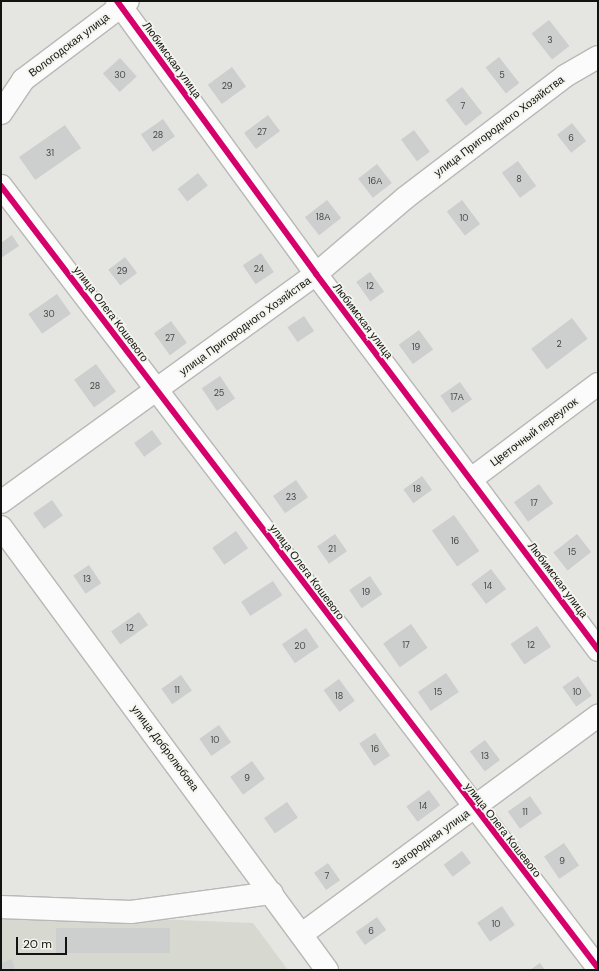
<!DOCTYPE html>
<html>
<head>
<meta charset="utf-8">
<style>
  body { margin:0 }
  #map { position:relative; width:599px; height:971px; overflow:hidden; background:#e5e6e2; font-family:"DM Sans",sans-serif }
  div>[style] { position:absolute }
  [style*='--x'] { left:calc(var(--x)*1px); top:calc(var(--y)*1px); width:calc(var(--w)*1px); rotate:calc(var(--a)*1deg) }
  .built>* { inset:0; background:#d7d8cf }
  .building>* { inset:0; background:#cdcece; transform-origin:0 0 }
  .roads { filter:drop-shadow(1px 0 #b8b8b6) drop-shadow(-1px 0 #b8b8b6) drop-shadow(0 1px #b8b8b6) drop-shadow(0 -1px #b8b8b6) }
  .minor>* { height:22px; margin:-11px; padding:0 11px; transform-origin:11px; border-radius:11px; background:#fbfbfb }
  .cycleway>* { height:6px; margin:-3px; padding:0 3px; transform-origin:3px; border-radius:3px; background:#d6006c }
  span { translate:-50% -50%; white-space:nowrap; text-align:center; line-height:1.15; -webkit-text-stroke:3.5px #f4f4ee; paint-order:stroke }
  .number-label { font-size:9px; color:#444543 }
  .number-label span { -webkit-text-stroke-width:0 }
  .street-label { font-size:11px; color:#131311 }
  .frame { position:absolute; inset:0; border:2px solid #131311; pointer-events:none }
  .scale { position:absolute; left:16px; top:937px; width:51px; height:18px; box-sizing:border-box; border:2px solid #131311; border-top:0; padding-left:5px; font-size:12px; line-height:14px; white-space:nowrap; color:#131311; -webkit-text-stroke:3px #f4f4ee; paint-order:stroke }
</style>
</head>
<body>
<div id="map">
  <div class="built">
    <div style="clip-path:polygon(1px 913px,253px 923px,288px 970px,1px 970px)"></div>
  </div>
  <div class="building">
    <div style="left:549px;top:20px;width:33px;height:22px;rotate:52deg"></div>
    <div style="left:499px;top:57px;width:33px;height:17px;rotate:52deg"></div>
    <div style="left:120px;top:58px;width:25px;height:23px;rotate:48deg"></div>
    <div style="left:232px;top:67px;width:24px;height:30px;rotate:54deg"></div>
    <div style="left:462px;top:87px;width:33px;height:21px;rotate:52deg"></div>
    <div style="left:268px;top:115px;width:20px;height:30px;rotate:53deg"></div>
    <div style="left:163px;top:119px;width:21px;height:27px;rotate:55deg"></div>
    <div style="left:572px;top:123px;width:23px;height:19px;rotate:52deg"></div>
    <div style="left:65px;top:125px;width:28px;height:56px;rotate:55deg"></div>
    <div style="left:414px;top:130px;width:27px;height:16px;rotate:54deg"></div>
    <div style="left:518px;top:161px;width:31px;height:20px;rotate:54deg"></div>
    <div style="left:377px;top:164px;width:24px;height:24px;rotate:52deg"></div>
    <div style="left:198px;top:173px;width:16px;height:26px;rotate:52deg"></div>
    <div style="left:327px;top:200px;width:23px;height:28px;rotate:52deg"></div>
    <div style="left:462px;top:200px;width:30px;height:19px;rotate:53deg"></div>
    <div style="clip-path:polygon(12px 235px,19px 246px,1px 258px,1px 243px)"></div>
    <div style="left:261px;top:253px;width:23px;height:22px;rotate:56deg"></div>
    <div style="left:125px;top:257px;width:20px;height:21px;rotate:53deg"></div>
    <div style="left:370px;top:272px;width:24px;height:17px;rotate:54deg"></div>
    <div style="left:57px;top:294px;width:24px;height:35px;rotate:55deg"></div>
    <div style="left:304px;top:316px;width:18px;height:20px;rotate:56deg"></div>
    <div style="left:572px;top:318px;width:26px;height:51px;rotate:53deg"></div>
    <div style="left:171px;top:321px;width:27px;height:21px;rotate:54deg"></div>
    <div style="left:419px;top:330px;width:24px;height:25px;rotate:54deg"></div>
    <div style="left:96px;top:364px;width:34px;height:27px;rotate:54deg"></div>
    <div style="left:220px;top:376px;width:27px;height:22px;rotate:56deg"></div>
    <div style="left:460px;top:382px;width:21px;height:24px;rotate:55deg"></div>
    <div style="left:152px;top:430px;width:17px;height:22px;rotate:54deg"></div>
    <div style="left:422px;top:476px;width:17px;height:23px;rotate:54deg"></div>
    <div style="left:296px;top:480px;width:21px;height:28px;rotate:55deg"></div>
    <div style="left:539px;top:484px;width:24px;height:31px;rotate:54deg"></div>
    <div style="left:52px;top:500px;width:19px;height:23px;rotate:55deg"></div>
    <div style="left:454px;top:515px;width:44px;height:27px;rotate:55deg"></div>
    <div style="left:236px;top:531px;width:21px;height:29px;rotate:55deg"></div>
    <div style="left:335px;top:534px;width:21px;height:22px;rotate:55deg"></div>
    <div style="left:577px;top:534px;width:23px;height:30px;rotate:52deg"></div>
    <div style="left:89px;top:565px;width:22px;height:19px;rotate:56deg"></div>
    <div style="left:491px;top:569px;width:25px;height:25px;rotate:53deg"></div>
    <div style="left:370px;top:576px;width:22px;height:25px;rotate:56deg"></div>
    <div style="left:273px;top:581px;width:17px;height:38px;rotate:57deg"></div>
    <div style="left:139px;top:612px;width:16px;height:34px;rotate:55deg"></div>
    <div style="left:411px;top:624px;width:29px;height:34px;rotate:55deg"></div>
    <div style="left:537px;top:626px;width:25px;height:32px;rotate:56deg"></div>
    <div style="left:306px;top:628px;width:23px;height:29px;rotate:56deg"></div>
    <div style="left:446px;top:673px;width:23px;height:34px;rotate:56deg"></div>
    <div style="left:181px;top:675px;width:19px;height:24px;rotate:55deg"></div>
    <div style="left:578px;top:676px;width:24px;height:19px;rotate:55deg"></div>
    <div style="left:339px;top:679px;width:27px;height:19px;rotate:54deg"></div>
    <div style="left:219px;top:725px;width:21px;height:24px;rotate:55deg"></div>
    <div style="left:375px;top:733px;width:27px;height:19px;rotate:56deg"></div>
    <div style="left:485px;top:740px;width:25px;height:19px;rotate:53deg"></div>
    <div style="left:252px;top:761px;width:22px;height:27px;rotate:54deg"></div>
    <div style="left:429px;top:790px;width:19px;height:28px;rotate:54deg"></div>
    <div style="left:530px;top:796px;width:21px;height:27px;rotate:55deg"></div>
    <div style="left:287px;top:802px;width:19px;height:28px;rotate:55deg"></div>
    <div style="left:564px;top:843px;width:27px;height:24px;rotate:56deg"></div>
    <div style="left:462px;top:851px;width:15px;height:23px;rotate:53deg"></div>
    <div style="left:328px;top:863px;width:21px;height:17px;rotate:55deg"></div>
    <div style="left:502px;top:906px;width:23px;height:30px;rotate:56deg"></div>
    <div style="left:377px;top:917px;width:16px;height:26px;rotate:55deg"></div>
    <div style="left:170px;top:928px;width:25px;height:114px;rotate:90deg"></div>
    <div style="clip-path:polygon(12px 959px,15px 970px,1px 970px,1px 963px)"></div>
    <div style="clip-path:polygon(540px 963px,545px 970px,530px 970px)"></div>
  </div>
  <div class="roads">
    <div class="minor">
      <div style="--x:117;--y:1;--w:338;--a:53.9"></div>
      <div style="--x:316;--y:274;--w:470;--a:53.1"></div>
      <div style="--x:1;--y:113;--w:40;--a:-56"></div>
      <div style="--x:23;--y:80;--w:131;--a:-37"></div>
      <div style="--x:1;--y:186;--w:984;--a:52.64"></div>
      <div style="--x:470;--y:480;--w:160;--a:-36.9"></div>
      <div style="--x:1;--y:502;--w:389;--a:-35.9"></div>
      <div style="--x:316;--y:274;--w:117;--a:-40.5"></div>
      <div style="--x:405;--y:198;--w:201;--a:-37.3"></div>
      <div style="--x:565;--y:76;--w:38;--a:-30"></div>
      <div style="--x:1;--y:527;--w:550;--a:53.65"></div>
      <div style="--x:1;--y:907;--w:130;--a:2.2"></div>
      <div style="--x:131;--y:912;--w:142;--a:-7.7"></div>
      <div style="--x:302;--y:934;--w:368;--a:-36.4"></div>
    </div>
  </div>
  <div class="cycleway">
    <div style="--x:117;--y:1;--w:338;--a:53.9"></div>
    <div style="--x:316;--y:274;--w:470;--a:53.1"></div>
    <div style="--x:1;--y:186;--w:984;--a:52.64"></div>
  </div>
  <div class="number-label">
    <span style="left:550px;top:40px">3</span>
    <span style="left:120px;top:75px">30</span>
    <span style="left:502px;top:75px">5</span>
    <span style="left:227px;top:86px">29</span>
    <span style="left:463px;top:106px">7</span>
    <span style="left:262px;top:132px">27</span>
    <span style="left:158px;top:135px">28</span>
    <span style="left:571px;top:138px">6</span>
    <span style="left:50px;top:153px">31</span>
    <span style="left:519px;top:179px">8</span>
    <span style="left:375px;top:181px">16А</span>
    <span style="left:323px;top:217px">18А</span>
    <span style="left:464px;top:218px">10</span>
    <span style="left:259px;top:269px">24</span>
    <span style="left:122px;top:271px">29</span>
    <span style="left:370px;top:286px">12</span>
    <span style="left:49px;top:314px">30</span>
    <span style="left:170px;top:338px">27</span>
    <span style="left:559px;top:344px">2</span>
    <span style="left:416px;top:347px">19</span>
    <span style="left:95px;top:386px">28</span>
    <span style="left:219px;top:393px">25</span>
    <span style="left:457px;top:397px">17А</span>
    <span style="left:417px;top:489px">18</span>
    <span style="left:291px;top:497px">23</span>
    <span style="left:534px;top:503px">17</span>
    <span style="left:455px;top:541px">16</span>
    <span style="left:332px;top:549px">21</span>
    <span style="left:572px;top:552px">15</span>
    <span style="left:87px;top:579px">13</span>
    <span style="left:488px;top:586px">14</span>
    <span style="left:366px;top:592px">19</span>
    <span style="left:130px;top:628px">12</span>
    <span style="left:406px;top:645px">17</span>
    <span style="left:531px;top:645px">12</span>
    <span style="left:300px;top:646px">20</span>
    <span style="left:177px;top:690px">11</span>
    <span style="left:438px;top:692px">15</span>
    <span style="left:577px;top:692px">10</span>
    <span style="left:339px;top:696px">18</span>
    <span style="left:215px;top:740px">10</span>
    <span style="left:375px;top:749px">16</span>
    <span style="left:485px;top:756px">13</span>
    <span style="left:247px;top:778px">9</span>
    <span style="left:423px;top:806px">14</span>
    <span style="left:525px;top:812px">11</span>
    <span style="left:562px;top:861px">9</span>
    <span style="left:327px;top:876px">7</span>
    <span style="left:496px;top:924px">10</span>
    <span style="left:371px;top:931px">6</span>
  </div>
  <div class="street-label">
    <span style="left:69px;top:45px;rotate:-37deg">Вологодская улица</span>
    <span style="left:172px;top:60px;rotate:54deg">Любимская улица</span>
    <span style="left:499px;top:126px;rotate:-37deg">улица Пригородного Хозяйства</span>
    <span style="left:111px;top:314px;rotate:53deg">улица Олега Кошевого</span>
    <span style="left:363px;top:321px;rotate:53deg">Любимская улица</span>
    <span style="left:245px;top:326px;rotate:-36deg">улица Пригородного Хозяйства</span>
    <span style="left:534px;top:432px;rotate:-37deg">Цветочный переулок</span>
    <span style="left:307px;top:572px;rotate:53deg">улица Олега Кошевого</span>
    <span style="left:558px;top:580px;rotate:53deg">Любимская улица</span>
    <span style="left:165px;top:748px;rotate:53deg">улица Добролюбова</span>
    <span style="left:503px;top:830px;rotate:52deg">улица Олега Кошевого</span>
    <span style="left:431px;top:839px;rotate:-36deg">Загородная улица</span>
  </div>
  <div class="frame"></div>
  <div class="scale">20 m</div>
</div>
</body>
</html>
